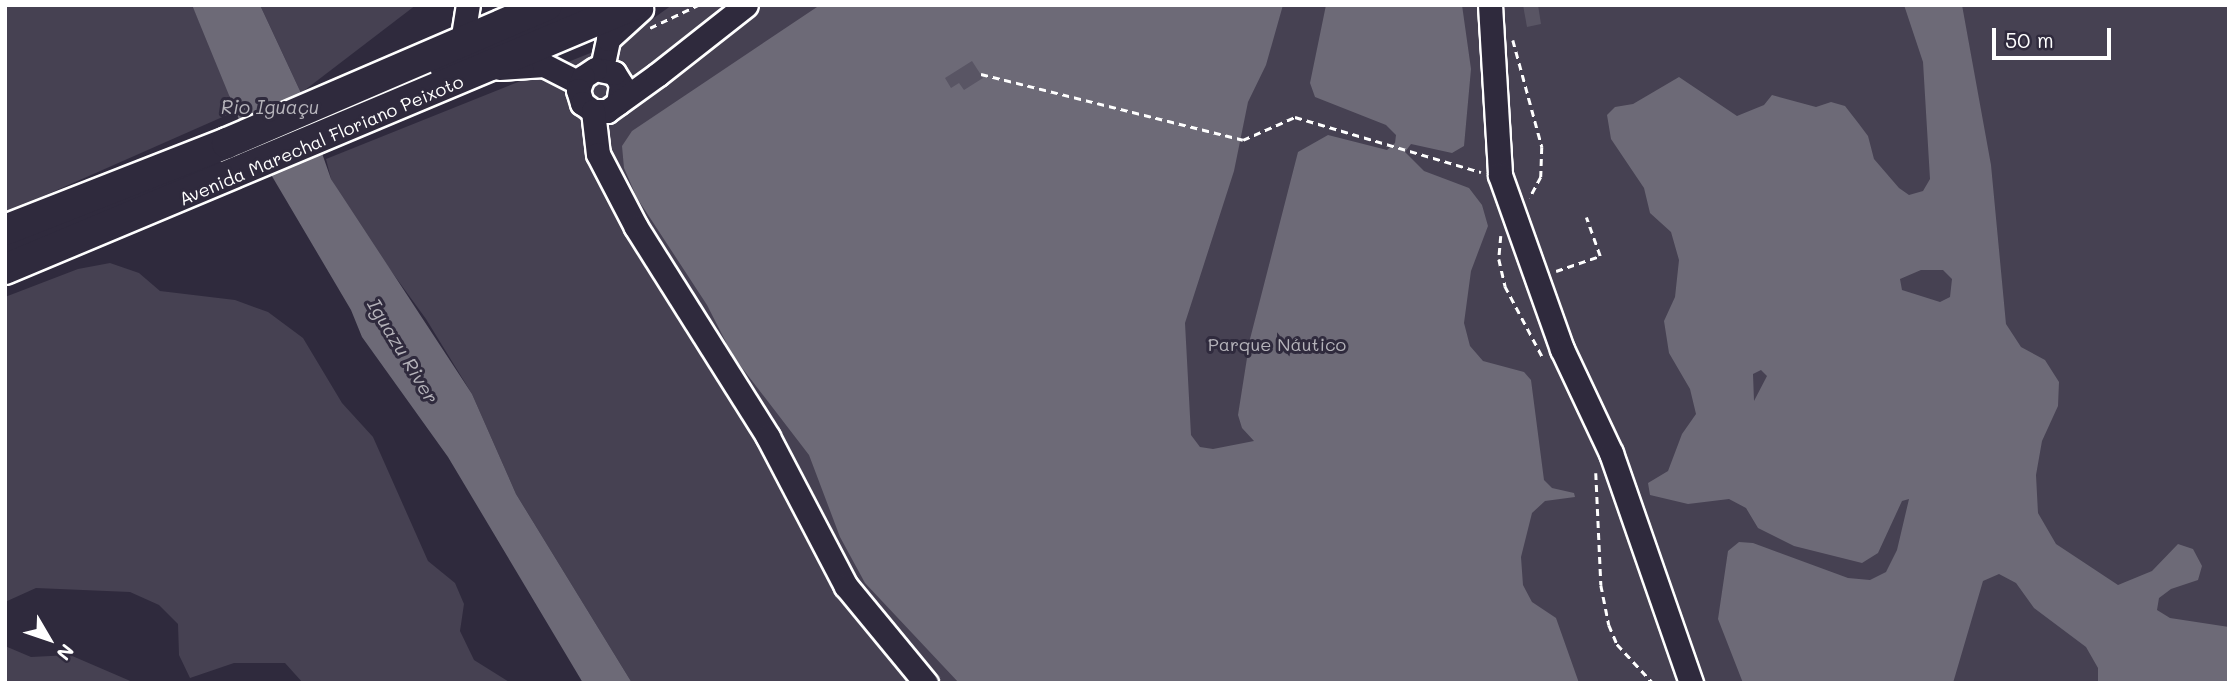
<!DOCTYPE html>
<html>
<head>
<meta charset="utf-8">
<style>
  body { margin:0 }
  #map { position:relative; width:2234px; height:688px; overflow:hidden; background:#2f2a3d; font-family:Mali,sans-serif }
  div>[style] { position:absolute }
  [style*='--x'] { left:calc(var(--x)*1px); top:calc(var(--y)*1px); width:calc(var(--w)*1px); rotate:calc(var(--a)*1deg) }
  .green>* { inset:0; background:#464152 }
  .water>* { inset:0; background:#6d6a77 }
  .building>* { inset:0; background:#595564 }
  .path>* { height:2.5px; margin-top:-1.25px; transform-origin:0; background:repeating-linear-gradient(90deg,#fff 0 7px,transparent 0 12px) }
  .roads { filter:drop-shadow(2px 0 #fff) drop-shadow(-2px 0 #fff) drop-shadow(0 2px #fff) drop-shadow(0 -2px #fff) }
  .minor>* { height:23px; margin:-11.5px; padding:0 11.5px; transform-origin:11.5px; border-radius:11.5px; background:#2f2a3d }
  .major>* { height:30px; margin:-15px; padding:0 15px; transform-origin:15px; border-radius:15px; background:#2f2a3d }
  span { translate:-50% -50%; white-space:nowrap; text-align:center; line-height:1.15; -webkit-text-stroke:6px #2f2a3d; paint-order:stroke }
  .street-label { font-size:18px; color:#fff }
  .park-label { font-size:18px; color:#b5b3ba }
  .water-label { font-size:19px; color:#b6b4bb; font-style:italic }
  .frame { position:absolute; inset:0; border:7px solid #fff; pointer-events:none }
  .north { position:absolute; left:14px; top:604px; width:70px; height:70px; -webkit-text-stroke:5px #2f2a3d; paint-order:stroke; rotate:129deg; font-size:19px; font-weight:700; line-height:28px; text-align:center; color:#fff }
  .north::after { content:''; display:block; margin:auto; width:24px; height:32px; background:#fff; clip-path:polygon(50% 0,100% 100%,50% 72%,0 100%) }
  .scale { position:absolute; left:1992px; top:28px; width:119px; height:32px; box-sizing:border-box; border:4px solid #fff; border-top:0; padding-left:9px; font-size:21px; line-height:24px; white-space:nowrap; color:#fff; -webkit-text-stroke:5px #2f2a3d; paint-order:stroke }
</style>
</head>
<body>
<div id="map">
  <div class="green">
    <div style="clip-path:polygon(5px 5px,192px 5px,230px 90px,227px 115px,5px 213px)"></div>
    <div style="clip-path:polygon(260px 5px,416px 5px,301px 93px)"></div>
    <div style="clip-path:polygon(672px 5px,2229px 5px,2229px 683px,632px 683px,516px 494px,472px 394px,426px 319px,362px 231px,331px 179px,326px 159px,623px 40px)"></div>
    <div style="clip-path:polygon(110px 263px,139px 273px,160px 291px,235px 300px,268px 312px,303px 338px,342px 403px,373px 437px,428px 561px,455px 583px,464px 604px,460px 631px,474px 660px,511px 683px,303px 683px,285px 663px,234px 663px,190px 678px,179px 655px,178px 624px,159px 605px,130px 592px,36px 588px,5px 602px,5px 297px,78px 269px)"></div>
    <div style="clip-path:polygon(5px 646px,31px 657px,70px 655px,135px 683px,5px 683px)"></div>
  </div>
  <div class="water">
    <div style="clip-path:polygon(192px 5px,260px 5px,301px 93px,331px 179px,472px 394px,516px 494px,632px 683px,583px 683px,448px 457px,362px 337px,351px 310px,240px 122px)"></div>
    <div style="clip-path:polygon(820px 5px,1283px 5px,1266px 65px,1248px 102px,1234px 171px,1185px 323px,1191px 435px,1200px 447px,1213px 449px,1254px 441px,1242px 428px,1238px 415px,1250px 339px,1298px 152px,1328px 135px,1387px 150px,1395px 143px,1396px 135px,1386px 125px,1315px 97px,1310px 83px,1326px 5px,1462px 5px,1471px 69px,1464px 146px,1452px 153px,1411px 144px,1405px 152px,1424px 171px,1469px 188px,1482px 205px,1488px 226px,1471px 271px,1464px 323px,1470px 346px,1483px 361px,1524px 372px,1531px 380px,1544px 480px,1552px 488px,1574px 493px,1575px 497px,1545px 501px,1532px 513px,1521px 557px,1523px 585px,1532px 602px,1556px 618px,1579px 683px,959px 683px,865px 583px,840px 537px,809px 455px,733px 356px,707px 305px,637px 198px,624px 168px,622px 146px,632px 131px)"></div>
    <div style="clip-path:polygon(evenodd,1904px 5px,1962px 5px,1991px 165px,2006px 324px,2021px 347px,2045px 360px,2059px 382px,2058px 406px,2042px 441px,2036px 475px,2038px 513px,2056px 544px,2118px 585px,2152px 571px,2178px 544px,2193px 549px,2202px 566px,2198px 580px,2171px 589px,2159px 598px,2157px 610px,2170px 618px,2229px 627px,2229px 683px,2098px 683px,2098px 668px,2086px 647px,2034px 608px,2016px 583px,1999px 574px,1983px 581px,1953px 683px,1743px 683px,1718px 619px,1728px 551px,1739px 542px,1753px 543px,1848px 578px,1870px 580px,1886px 572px,1897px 550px,1909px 499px,1902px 501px,1878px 553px,1862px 563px,1794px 546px,1758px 528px,1746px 508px,1729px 499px,1688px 504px,1650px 495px,1648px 483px,1668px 471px,1682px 434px,1696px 414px,1690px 389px,1669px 353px,1664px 321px,1675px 297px,1679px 260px,1671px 232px,1650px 213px,1644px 188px,1611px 139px,1607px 115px,1615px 107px,1633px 104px,1679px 77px,1737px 116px,1764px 105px,1772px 95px,1816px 107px,1831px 102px,1845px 106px,1859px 124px,1868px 136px,1874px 159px,1899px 188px,1909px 195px,1923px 191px,1930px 179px,1923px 62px,1904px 5px,1921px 270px,1943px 270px,1952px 279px,1950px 297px,1940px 302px,1902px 290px,1900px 279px,1921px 270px,1904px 5px,1761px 370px,1767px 376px,1754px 401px,1753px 374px,1761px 370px)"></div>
  </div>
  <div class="building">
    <div style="clip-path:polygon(1523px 5px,1538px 5px,1541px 24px,1527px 27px)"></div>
    <div style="clip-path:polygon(972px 61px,983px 78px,964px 90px,959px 83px,951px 88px,945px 78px)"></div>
  </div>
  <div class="path">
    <div style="--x:650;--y:28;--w:53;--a:-25.6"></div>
    <div style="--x:1513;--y:40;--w:111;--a:74.8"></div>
    <div style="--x:1542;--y:147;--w:30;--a:92"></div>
    <div style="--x:1541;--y:177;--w:24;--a:118"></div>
    <div style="--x:981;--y:74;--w:270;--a:14.1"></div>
    <div style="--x:1243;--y:140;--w:57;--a:-23.9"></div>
    <div style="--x:1295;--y:117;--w:194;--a:16.5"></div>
    <div style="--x:1501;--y:236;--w:23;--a:95"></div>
    <div style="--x:1499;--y:259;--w:28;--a:77"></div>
    <div style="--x:1505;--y:286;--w:79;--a:62.1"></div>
    <div style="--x:1556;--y:271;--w:46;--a:-18.8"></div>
    <div style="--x:1600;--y:256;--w:41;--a:-109.7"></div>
    <div style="--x:1596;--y:473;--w:112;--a:87.4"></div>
    <div style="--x:1601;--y:585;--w:41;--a:78.7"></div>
    <div style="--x:1609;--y:625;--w:21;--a:67"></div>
    <div style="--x:1617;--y:644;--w:53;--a:47.3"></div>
  </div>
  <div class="roads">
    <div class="minor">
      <div style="--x:1490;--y:5;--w:170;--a:86.6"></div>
      <div style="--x:1500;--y:175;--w:185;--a:70.4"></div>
      <div style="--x:1562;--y:349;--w:115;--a:64.8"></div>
      <div style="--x:1611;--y:453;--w:244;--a:70.8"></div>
      <div style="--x:462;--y:42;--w:37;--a:-81"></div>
      <div style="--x:499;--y:68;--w:45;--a:-3.8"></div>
      <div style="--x:544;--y:65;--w:39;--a:27"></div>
      <div style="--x:602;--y:68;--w:30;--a:-78"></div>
      <div style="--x:608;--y:39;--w:45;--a:-42.3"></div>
      <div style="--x:442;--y:70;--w:162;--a:-23.7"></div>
      <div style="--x:618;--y:103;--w:19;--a:-81"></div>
      <div style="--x:621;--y:84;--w:13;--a:-122"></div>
      <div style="--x:614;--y:73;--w:19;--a:-168"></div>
      <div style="--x:595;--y:69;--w:14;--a:146"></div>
      <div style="--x:583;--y:77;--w:14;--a:111"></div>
      <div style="--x:578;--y:90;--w:14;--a:73"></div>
      <div style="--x:582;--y:103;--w:14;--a:36"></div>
      <div style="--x:593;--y:111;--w:14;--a:0"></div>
      <div style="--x:607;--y:111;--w:62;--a:-35.8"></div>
      <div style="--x:657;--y:75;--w:113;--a:-38.2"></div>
      <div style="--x:593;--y:111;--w:43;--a:83.4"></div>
      <div style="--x:598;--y:154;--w:82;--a:62.5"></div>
      <div style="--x:636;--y:227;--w:248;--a:57.8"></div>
      <div style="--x:768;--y:437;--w:168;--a:62.4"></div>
      <div style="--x:846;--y:586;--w:126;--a:50.5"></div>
      <div style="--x:5;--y:249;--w:221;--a:-21.8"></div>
    </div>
    <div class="major">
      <div style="--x:5;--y:230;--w:238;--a:-21.4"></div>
      <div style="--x:227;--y:143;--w:348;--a:-23.3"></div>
      <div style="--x:5;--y:269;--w:682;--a:-22.77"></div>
    </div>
  </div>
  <div class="street-label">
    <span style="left:321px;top:140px;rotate:-23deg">Avenida Marechal Floriano Peixoto</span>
  </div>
  <div class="park-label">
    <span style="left:1277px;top:344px">Parque Náutico</span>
  </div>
  <div class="water-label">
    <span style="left:270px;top:107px">Rio Iguaçu</span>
    <span style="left:403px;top:351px;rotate:59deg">Iguazu River</span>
  </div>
  <div class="frame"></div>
  <div class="north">N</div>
  <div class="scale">50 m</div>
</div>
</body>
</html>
